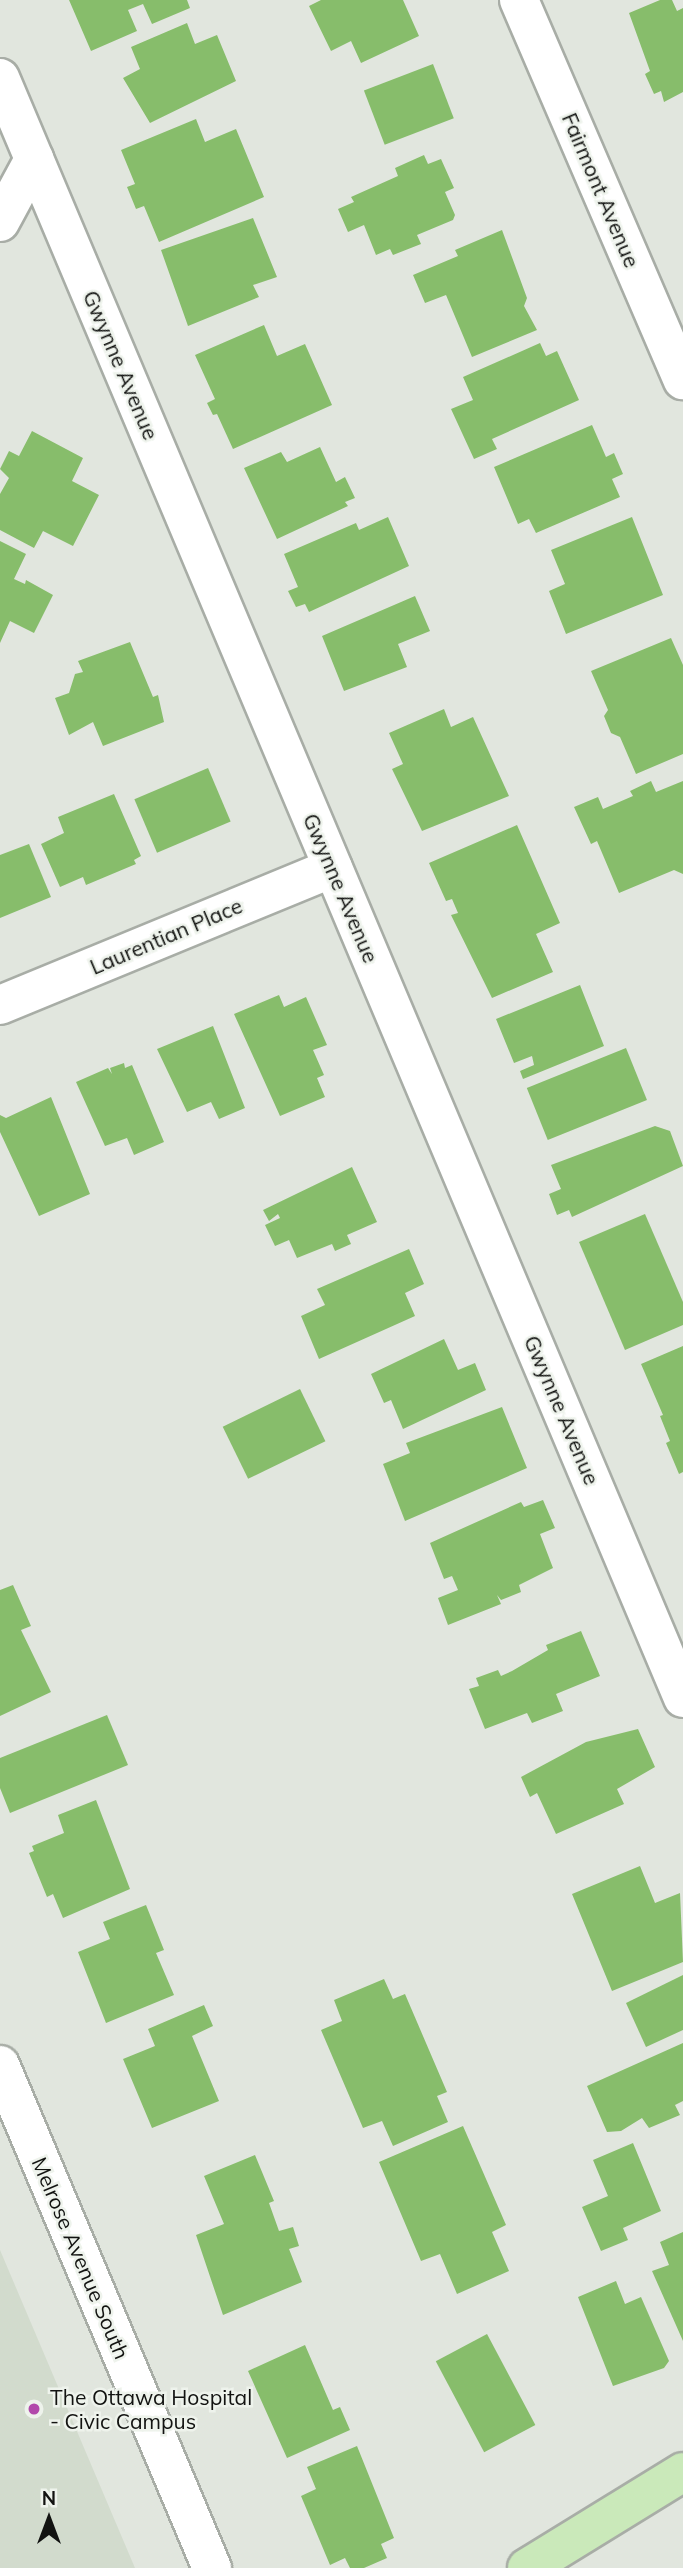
<!DOCTYPE html>
<html>
<head>
<meta charset="utf-8">
<style>
  body { margin:0 }
  #map { position:relative; width:683px; height:2568px; overflow:hidden; background:#e1e6de; font-family:Mulish,sans-serif }
  div>[style] { position:absolute }
  [style*='--x'] { left:calc(var(--x)*1px); top:calc(var(--y)*1px); width:calc(var(--w)*1px); rotate:calc(var(--a)*1deg) }
  .built>* { inset:0; background:#d2dbcd }
  .building>* { inset:0; background:#87bd6b; transform-origin:0 0 }
  .roads { filter:drop-shadow(2px 0 #a8ada6) drop-shadow(-2px 0 #a8ada6) drop-shadow(0 2px #a8ada6) drop-shadow(0 -2px #a8ada6) }
  .street>* { height:38px; margin:-19px; padding:0 19px; transform-origin:19px; border-radius:19px; background:#fff }
  .primary>* { height:38px; margin:-19px; padding:0 19px; transform-origin:19px; border-radius:19px; background:#cae9ba }
  .dots>* { width:19px; height:19px; translate:-50% -50%; box-sizing:border-box; border:4px solid #eef3ec; border-radius:50% }
  span { translate:-50% -50%; white-space:nowrap; text-align:center; line-height:1.15; -webkit-text-stroke:5px #eef3ec; paint-order:stroke }
  .street-label { font-size:21px; color:#121311 }
  .poi-label { font-size:21px; color:#121311 }
  .left { translate:0 -50%; text-align:left }
  .north { position:absolute; left:14px; top:2484px; width:70px; height:70px; -webkit-text-stroke:5px #eef3ec; paint-order:stroke; rotate:0deg; font-size:19px; font-weight:700; line-height:28px; text-align:center; color:#121311 }
  .north::after { content:''; display:block; margin:auto; width:24px; height:32px; background:#121311; clip-path:polygon(50% 0,100% 100%,50% 72%,0 100%) }
</style>
</head>
<body>
<div id="map">
  <div class="built">
    <div style="clip-path:polygon(0 2250px,135px 2568px,0 2568px)"></div>
  </div>
  <div class="building">
    <div style="clip-path:polygon(69px 0,187px 0,190px 8px,152px 24px,143px 4px,128px 10px,137px 31px,91px 51px)"></div>
    <div style="clip-path:polygon(321px 0,403px 0,419px 36px,361px 63px,351px 41px,331px 51px,309px 6px)"></div>
    <div style="clip-path:polygon(660px 0,672px 0,677px 11px,683px 8px,683px 92px,664px 102px,661px 91px,654px 94px,645px 74px,650px 71px,629px 13px)"></div>
    <div style="clip-path:polygon(187px 23px,195px 44px,217px 35px,236px 81px,150px 123px,123px 78px,140px 69px,131px 47px)"></div>
    <div style="left:433px;top:64px;width:58px;height:74px;rotate:69deg"></div>
    <div style="clip-path:polygon(196px 119px,205px 142px,236px 129px,264px 197px,159px 242px,144px 206px,136px 209px,127px 187px,135px 184px,121px 150px)"></div>
    <div style="clip-path:polygon(424px 155px,428px 164px,441px 159px,454px 188px,445px 192px,455px 215px,453px 220px,417px 235px,421px 244px,393px 255px,390px 249px,376px 255px,364px 225px,348px 232px,338px 209px,354px 202px,351px 197px,398px 176px,395px 168px)"></div>
    <div style="clip-path:polygon(253px 218px,277px 277px,253px 285px,259px 297px,188px 326px,161px 250px)"></div>
    <div style="clip-path:polygon(502px 230px,527px 298px,524px 306px,537px 330px,472px 357px,446px 295px,425px 303px,413px 275px,458px 256px,455px 250px)"></div>
    <div style="clip-path:polygon(264px 325px,277px 356px,305px 344px,332px 405px,233px 449px,217px 414px,213px 415px,207px 403px,215px 399px,195px 355px)"></div>
    <div style="clip-path:polygon(540px 343px,546px 356px,557px 351px,579px 400px,492px 439px,497px 449px,474px 459px,451px 409px,473px 400px,463px 377px)"></div>
    <div style="clip-path:polygon(592px 425px,606px 457px,614px 453px,623px 474px,612px 479px,620px 497px,536px 533px,529px 519px,518px 524px,494px 467px)"></div>
    <div style="clip-path:polygon(32px 431px,83px 458px,72px 481px,99px 495px,73px 546px,43px 531px,34px 548px,0 530px,0 494px,9px 478px,0 469px,9px 451px,19px 456px)"></div>
    <div style="clip-path:polygon(320px 447px,336px 482px,345px 477px,355px 498px,345px 502px,348px 506px,277px 539px,244px 468px,281px 452px,287px 462px)"></div>
    <div style="clip-path:polygon(388px 517px,409px 566px,309px 612px,305px 604px,296px 607px,288px 591px,298px 587px,284px 554px,356px 523px,359px 530px)"></div>
    <div style="clip-path:polygon(632px 517px,663px 595px,566px 634px,549px 591px,565px 584px,551px 550px)"></div>
    <div style="clip-path:polygon(0 541px,26px 554px,14px 579px,25px 584px,26px 580px,53px 595px,34px 633px,10px 621px,0 643px)"></div>
    <div style="clip-path:polygon(415px 596px,430px 631px,398px 644px,407px 667px,344px 691px,322px 636px)"></div>
    <div style="clip-path:polygon(671px 638px,683px 665px,683px 754px,636px 774px,620px 737px,611px 733px,604px 716px,608px 710px,591px 671px)"></div>
    <div style="clip-path:polygon(130px 642px,153px 697px,158px 695px,164px 722px,103px 746px,93px 722px,69px 735px,55px 698px,69px 693px,75px 674px,83px 672px,78px 661px)"></div>
    <div style="clip-path:polygon(444px 709px,451px 727px,473px 717px,509px 796px,422px 831px,392px 769px,403px 764px,389px 733px)"></div>
    <div style="left:208px;top:768px;width:58px;height:80px;rotate:67deg"></div>
    <div style="clip-path:polygon(651px 781px,656px 792px,683px 781px,683px 874px,674px 870px,619px 893px,597px 841px,591px 844px,574px 807px,598px 797px,603px 809px,633px 796px,630px 791px)"></div>
    <div style="clip-path:polygon(114px 794px,141px 856px,134px 860px,136px 864px,86px 885px,83px 877px,60px 887px,41px 844px,64px 833px,58px 817px)"></div>
    <div style="clip-path:polygon(517px 825px,560px 923px,536px 934px,553px 972px,492px 998px,451px 915px,458px 913px,452px 899px,446px 901px,429px 863px)"></div>
    <div style="clip-path:polygon(29px 844px,51px 897px,0 918px,0 855px)"></div>
    <div style="clip-path:polygon(580px 985px,604px 1046px,523px 1079px,520px 1071px,534px 1065px,532px 1056px,514px 1063px,496px 1019px)"></div>
    <div style="clip-path:polygon(279px 995px,284px 1007px,306px 997px,327px 1045px,313px 1050px,324px 1075px,317px 1078px,325px 1097px,280px 1116px,234px 1014px)"></div>
    <div style="clip-path:polygon(213px 1026px,245px 1108px,219px 1119px,211px 1102px,187px 1112px,157px 1049px)"></div>
    <div style="left:626px;top:1048px;width:56px;height:107px;rotate:68deg"></div>
    <div style="clip-path:polygon(124px 1063px,125px 1068px,132px 1065px,164px 1142px,134px 1155px,127px 1138px,105px 1146px,76px 1082px,108px 1068px,112px 1074px,110px 1068px)"></div>
    <div style="clip-path:polygon(51px 1097px,90px 1194px,39px 1216px,0 1132px,0 1115px,6px 1118px)"></div>
    <div style="clip-path:polygon(655px 1126px,670px 1131px,683px 1166px,572px 1217px,569px 1210px,557px 1215px,549px 1194px,561px 1189px,551px 1165px)"></div>
    <div style="clip-path:polygon(352px 1167px,377px 1222px,347px 1235px,351px 1244px,335px 1251px,332px 1244px,297px 1258px,289px 1240px,275px 1246px,265px 1225px,280px 1218px,278px 1214px,269px 1221px,263px 1210px)"></div>
    <div style="clip-path:polygon(645px 1214px,683px 1302px,683px 1325px,625px 1350px,579px 1242px)"></div>
    <div style="clip-path:polygon(409px 1249px,424px 1284px,405px 1293px,415px 1316px,319px 1359px,301px 1316px,325px 1305px,317px 1289px)"></div>
    <div style="clip-path:polygon(444px 1339px,458px 1370px,475px 1363px,486px 1390px,403px 1429px,391px 1400px,384px 1403px,371px 1374px)"></div>
    <div style="clip-path:polygon(683px 1346px,683px 1472px,679px 1474px,666px 1443px,670px 1441px,660px 1416px,663px 1415px,641px 1364px)"></div>
    <div style="left:300px;top:1389px;width:58px;height:86px;rotate:64deg"></div>
    <div style="clip-path:polygon(502px 1407px,527px 1468px,405px 1521px,383px 1464px,410px 1453px,406px 1443px)"></div>
    <div style="clip-path:polygon(543px 1500px,555px 1528px,540px 1534px,553px 1568px,519px 1585px,521px 1592px,501px 1600px,497px 1595px,501px 1604px,448px 1625px,438px 1598px,458px 1590px,452px 1576px,444px 1579px,430px 1543px,521px 1502px,524px 1507px)"></div>
    <div style="clip-path:polygon(13px 1585px,31px 1626px,21px 1630px,51px 1692px,0 1716px,0 1590px)"></div>
    <div style="clip-path:polygon(581px 1631px,600px 1676px,556px 1694px,563px 1711px,532px 1723px,527px 1713px,485px 1729px,469px 1689px,479px 1686px,476px 1678px,498px 1670px,501px 1676px,512px 1671px,548px 1650px,546px 1645px)"></div>
    <div style="clip-path:polygon(107px 1715px,128px 1765px,10px 1813px,0 1788px,0 1758px)"></div>
    <div style="clip-path:polygon(638px 1729px,655px 1767px,617px 1789px,624px 1804px,556px 1834px,537px 1793px,530px 1797px,521px 1777px,586px 1742px)"></div>
    <div style="clip-path:polygon(96px 1800px,130px 1889px,63px 1918px,53px 1894px,47px 1897px,29px 1853px,34px 1851px,32px 1846px,64px 1833px,58px 1815px)"></div>
    <div style="clip-path:polygon(640px 1866px,655px 1903px,680px 1893px,683px 1962px,612px 1991px,572px 1894px)"></div>
    <div style="clip-path:polygon(146px 1905px,164px 1950px,156px 1953px,174px 1995px,106px 2023px,78px 1952px,110px 1939px,103px 1922px)"></div>
    <div style="clip-path:polygon(683px 1975px,683px 2030px,646px 2047px,626px 2003px)"></div>
    <div style="clip-path:polygon(384px 1979px,393px 1999px,405px 1994px,447px 2092px,437px 2096px,448px 2122px,393px 2146px,382px 2121px,363px 2128px,321px 2030px,342px 2021px,334px 2000px)"></div>
    <div style="clip-path:polygon(204px 2005px,213px 2026px,192px 2036px,219px 2101px,152px 2128px,123px 2059px,155px 2046px,148px 2029px)"></div>
    <div style="clip-path:polygon(683px 2043px,683px 2101px,675px 2105px,680px 2115px,649px 2128px,642px 2118px,621px 2131px,607px 2132px,587px 2086px)"></div>
    <div style="clip-path:polygon(463px 2126px,506px 2225px,492px 2232px,509px 2271px,457px 2294px,440px 2254px,421px 2261px,379px 2162px)"></div>
    <div style="clip-path:polygon(633px 2143px,661px 2211px,623px 2228px,628px 2240px,601px 2251px,582px 2207px,608px 2196px,593px 2160px)"></div>
    <div style="clip-path:polygon(255px 2155px,274px 2201px,269px 2203px,279px 2231px,293px 2227px,299px 2246px,289px 2249px,302px 2282px,223px 2315px,196px 2235px,224px 2224px,204px 2176px)"></div>
    <div style="clip-path:polygon(683px 2232px,683px 2341px,652px 2271px,669px 2265px,660px 2242px)"></div>
    <div style="clip-path:polygon(616px 2281px,625px 2304px,641px 2297px,669px 2361px,664px 2368px,613px 2386px,578px 2297px)"></div>
    <div style="left:487px;top:2334px;width:103px;height:58px;rotate:62deg"></div>
    <div style="clip-path:polygon(305px 2345px,333px 2410px,340px 2407px,350px 2430px,287px 2458px,248px 2371px)"></div>
    <div style="clip-path:polygon(357px 2446px,394px 2538px,381px 2544px,387px 2558px,364px 2568px,350px 2568px,345px 2558px,330px 2565px,301px 2496px,316px 2489px,307px 2467px)"></div>
  </div>
  <div class="roads">
    <div class="street">
      <div style="--x:519;--y:0;--w:414;--a:66.7"></div>
      <div style="--x:0;--y:78;--w:1758;--a:67.14"></div>
      <div style="--x:0;--y:222;--w:72;--a:-61.6"></div>
      <div style="--x:0;--y:1005;--w:360;--a:-22.4"></div>
      <div style="--x:0;--y:2065;--w:546;--a:67.15"></div>
    </div>
    <div class="primary">
      <div style="--x:527;--y:2568;--w:183;--a:-31.6"></div>
    </div>
  </div>
  <div class="dots">
    <div style="left:34px;top:2409px;background:#b249ab"></div>
  </div>
  <div class="street-label">
    <span style="left:601px;top:190px;rotate:67deg">Fairmont Avenue</span>
    <span style="left:121px;top:365px;rotate:67deg">Gwynne Avenue</span>
    <span style="left:341px;top:888px;rotate:67deg">Gwynne Avenue</span>
    <span style="left:166px;top:936px;rotate:-23deg">Laurentian Place</span>
    <span style="left:562px;top:1410px;rotate:67deg">Gwynne Avenue</span>
    <span style="left:81px;top:2258px;rotate:67deg">Melrose Avenue South</span>
  </div>
  <div class="poi-label">
    <span class="left" style="left:50px;top:2409px">The Ottawa Hospital<br>- Civic Campus</span>
  </div>
  <div class="north">N</div>
</div>
</body>
</html>
